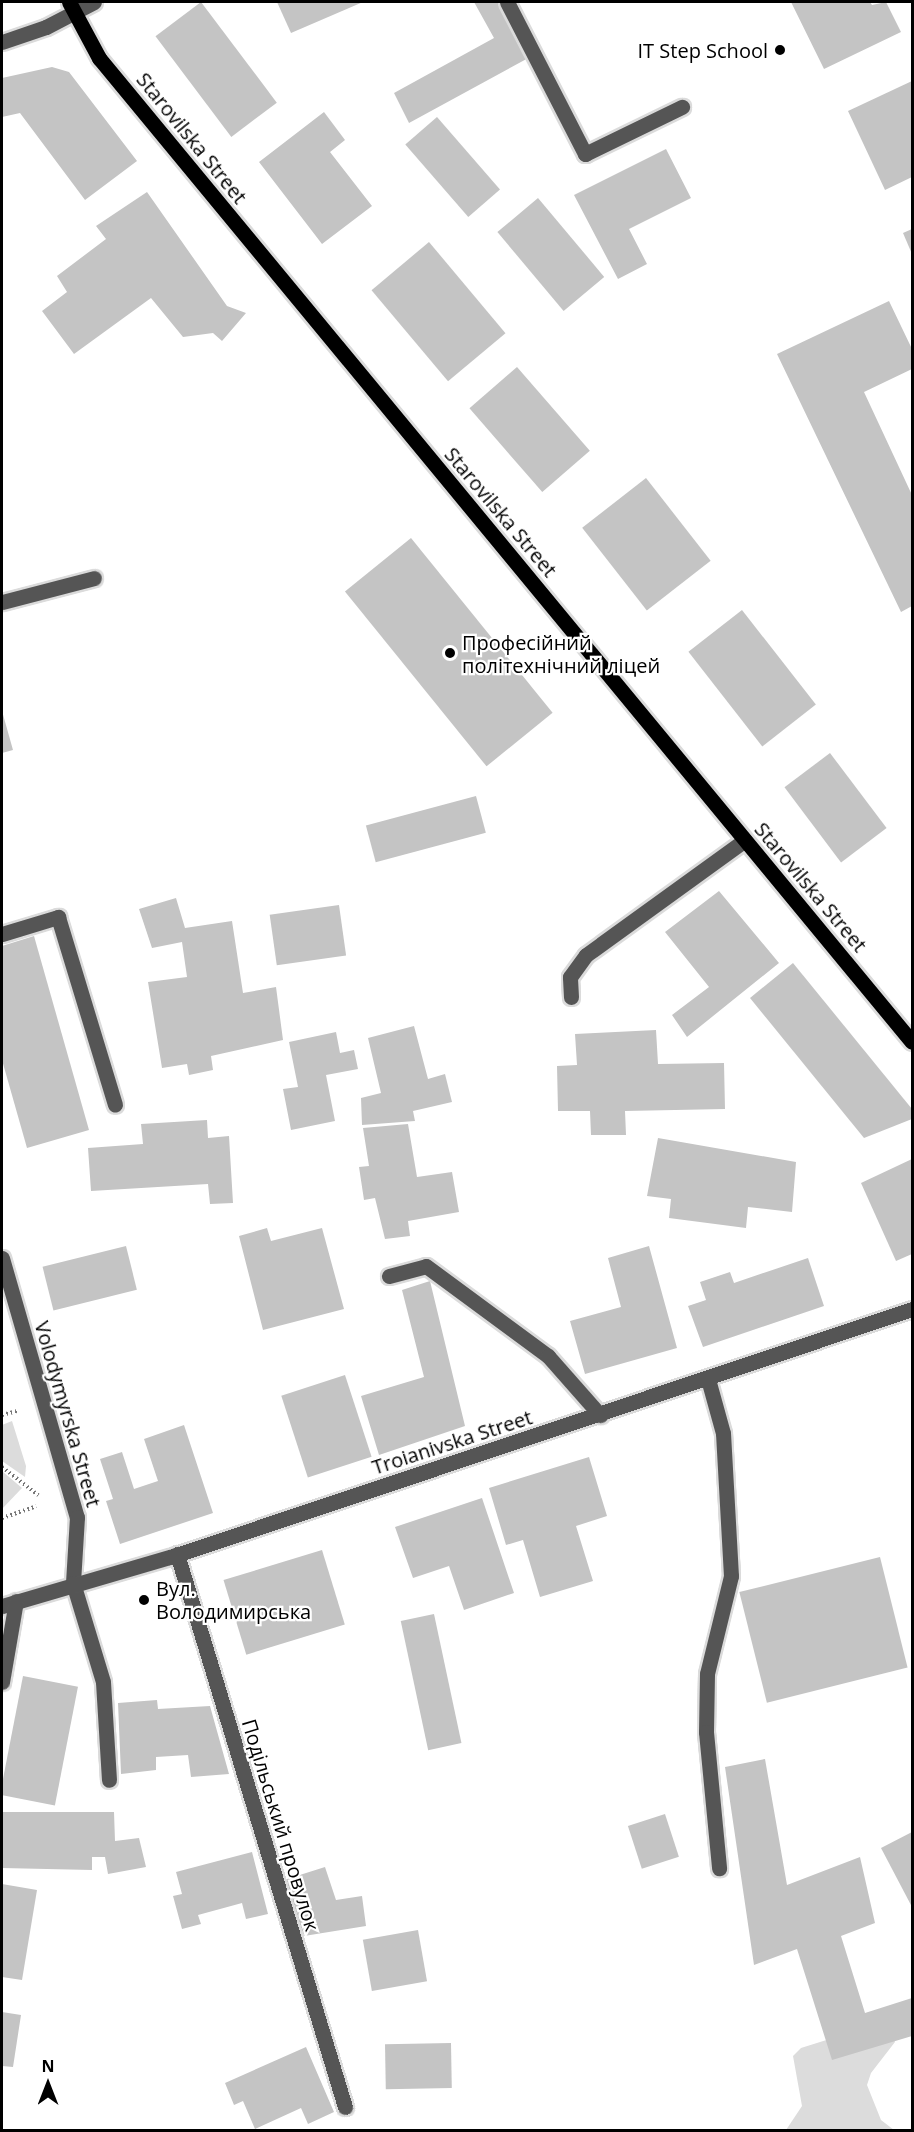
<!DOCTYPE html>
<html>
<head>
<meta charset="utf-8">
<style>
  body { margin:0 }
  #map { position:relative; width:914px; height:2132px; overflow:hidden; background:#fff; font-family:"Open Sans",sans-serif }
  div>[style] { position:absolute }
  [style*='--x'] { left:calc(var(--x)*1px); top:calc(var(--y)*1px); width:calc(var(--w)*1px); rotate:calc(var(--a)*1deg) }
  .green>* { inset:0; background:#dcdcdc }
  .building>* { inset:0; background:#c4c4c4; transform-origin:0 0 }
  .path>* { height:4px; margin-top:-2px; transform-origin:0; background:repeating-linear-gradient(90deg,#777 0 1.5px,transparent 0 4.5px) }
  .roads { filter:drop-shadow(2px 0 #dbdbdb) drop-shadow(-2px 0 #dbdbdb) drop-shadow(0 2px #dbdbdb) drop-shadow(0 -2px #dbdbdb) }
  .minor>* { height:15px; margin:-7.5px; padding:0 7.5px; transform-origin:7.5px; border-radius:7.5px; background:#555 }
  .major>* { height:15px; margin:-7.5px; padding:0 7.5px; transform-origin:7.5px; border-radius:7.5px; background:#000 }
  .dots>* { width:16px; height:16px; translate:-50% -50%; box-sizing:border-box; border:3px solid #fff; border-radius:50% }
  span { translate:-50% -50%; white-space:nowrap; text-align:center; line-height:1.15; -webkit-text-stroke:4.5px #fff; paint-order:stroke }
  .poi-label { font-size:20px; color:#000 }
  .right { translate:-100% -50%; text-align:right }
  .left { translate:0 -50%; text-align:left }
  .street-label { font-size:20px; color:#000 }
  .frame { position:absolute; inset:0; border:3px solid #000; pointer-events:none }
  .north { position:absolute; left:18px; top:2054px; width:60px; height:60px; -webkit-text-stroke:4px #fff; paint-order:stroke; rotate:0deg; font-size:16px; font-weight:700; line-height:24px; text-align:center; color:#000 }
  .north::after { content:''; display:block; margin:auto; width:21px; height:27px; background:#000; clip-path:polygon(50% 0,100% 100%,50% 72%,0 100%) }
</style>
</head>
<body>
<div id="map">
  <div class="green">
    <div style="clip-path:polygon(12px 1421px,26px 1466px,25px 1477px,2px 1461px,2px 1425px)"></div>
    <div style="clip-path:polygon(2px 1471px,22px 1488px,2px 1509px)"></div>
    <div style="clip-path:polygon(871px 2026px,892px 2033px,895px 2042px,871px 2073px,867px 2085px,881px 2120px,894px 2130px,786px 2130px,802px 2106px,793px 2056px,801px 2048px)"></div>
  </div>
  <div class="building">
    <div style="left:201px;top:2px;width:126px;height:57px;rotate:53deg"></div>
    <div style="clip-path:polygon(277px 2px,363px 2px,291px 33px)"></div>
    <div style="clip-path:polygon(474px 2px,502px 2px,532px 56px,409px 123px,394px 93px,494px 38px)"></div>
    <div style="clip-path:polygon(791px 2px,870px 2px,872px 5px,886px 2px,901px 32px,824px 69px)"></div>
    <div style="clip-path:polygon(52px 67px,69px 72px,137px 161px,85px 200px,20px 113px,2px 117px,2px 78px)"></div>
    <div style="clip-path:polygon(912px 81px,912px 177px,885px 190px,848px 111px)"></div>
    <div style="clip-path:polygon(324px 112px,345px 140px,330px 152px,372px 206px,322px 244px,259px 162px)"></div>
    <div style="left:437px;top:117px;width:96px;height:42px;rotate:49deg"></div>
    <div style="clip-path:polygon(666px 149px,691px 198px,629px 229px,647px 264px,618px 279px,574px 195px)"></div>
    <div style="clip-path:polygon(147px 192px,227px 306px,246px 313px,222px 341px,213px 333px,183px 337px,151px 298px,74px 354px,42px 311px,67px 292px,57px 276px,106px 239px,96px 226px)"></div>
    <div style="left:538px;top:198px;width:103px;height:53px;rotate:50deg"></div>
    <div style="clip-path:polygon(912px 229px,912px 254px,903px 233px)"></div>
    <div style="left:429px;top:242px;width:119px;height:75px;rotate:50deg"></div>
    <div style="clip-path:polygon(889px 301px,912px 349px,912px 369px,864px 392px,912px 495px,912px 606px,901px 612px,777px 354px)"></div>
    <div style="left:517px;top:367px;width:111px;height:63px;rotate:49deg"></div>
    <div style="left:646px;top:478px;width:105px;height:81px;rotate:52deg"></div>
    <div style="left:411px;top:538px;width:225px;height:85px;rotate:51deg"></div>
    <div style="left:742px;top:610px;width:120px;height:68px;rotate:52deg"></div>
    <div style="clip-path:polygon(2px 711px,13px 750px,2px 753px)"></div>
    <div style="left:830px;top:753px;width:94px;height:57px;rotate:53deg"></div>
    <div style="left:476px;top:796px;width:38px;height:114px;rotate:75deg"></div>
    <div style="clip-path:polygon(719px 891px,779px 963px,687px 1037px,672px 1015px,709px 987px,665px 932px)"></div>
    <div style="clip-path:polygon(176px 898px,185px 928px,232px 921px,243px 993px,276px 987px,283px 1040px,211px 1056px,213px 1070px,189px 1075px,187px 1064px,162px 1068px,148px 982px,187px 977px,182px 942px,152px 948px,139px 909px)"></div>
    <div style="left:339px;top:905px;width:51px;height:70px;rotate:82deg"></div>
    <div style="clip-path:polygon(34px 936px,89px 1130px,27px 1148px,2px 1060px,2px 946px)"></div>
    <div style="clip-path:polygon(793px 963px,912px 1109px,912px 1119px,864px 1138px,750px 998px)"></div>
    <div style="clip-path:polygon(414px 1026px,428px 1079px,445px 1074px,452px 1102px,413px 1111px,415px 1121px,362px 1125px,361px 1098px,381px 1093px,368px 1038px)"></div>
    <div style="clip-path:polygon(656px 1030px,658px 1064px,724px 1063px,725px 1109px,625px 1111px,626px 1135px,591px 1135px,590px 1111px,558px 1111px,557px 1066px,577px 1065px,575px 1034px)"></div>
    <div style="clip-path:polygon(336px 1032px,340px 1053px,354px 1050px,358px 1069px,326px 1075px,335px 1121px,291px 1130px,283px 1089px,298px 1087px,289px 1042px)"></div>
    <div style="clip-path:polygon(207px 1120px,208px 1138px,229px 1136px,233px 1203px,210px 1204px,208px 1184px,91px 1191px,88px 1148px,143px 1144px,141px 1124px)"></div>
    <div style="clip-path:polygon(408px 1124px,417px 1177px,452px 1172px,459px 1212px,408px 1221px,410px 1236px,385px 1239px,375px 1198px,364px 1200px,359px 1167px,369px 1166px,363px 1128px)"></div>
    <div style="clip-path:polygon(658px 1138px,796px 1162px,792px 1212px,748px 1207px,746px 1228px,669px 1218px,671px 1199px,647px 1196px)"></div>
    <div style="clip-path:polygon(912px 1159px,912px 1254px,896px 1261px,861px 1183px)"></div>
    <div style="clip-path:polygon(267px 1228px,271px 1241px,322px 1228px,344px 1309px,263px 1330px,239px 1236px)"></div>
    <div style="left:126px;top:1246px;width:45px;height:86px;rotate:76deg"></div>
    <div style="clip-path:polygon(649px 1246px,677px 1348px,585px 1374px,570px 1321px,621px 1307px,608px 1258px)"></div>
    <div style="clip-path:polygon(808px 1258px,824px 1306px,703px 1347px,688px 1306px,706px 1300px,700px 1282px,730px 1272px,734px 1283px)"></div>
    <div style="clip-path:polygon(430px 1281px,465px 1426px,379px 1455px,361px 1396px,424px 1377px,402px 1290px)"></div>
    <div style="left:345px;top:1375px;width:86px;height:67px;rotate:72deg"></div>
    <div style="clip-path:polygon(184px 1425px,213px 1513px,120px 1544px,106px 1501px,113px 1499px,100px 1459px,122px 1452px,134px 1489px,158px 1481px,144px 1439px)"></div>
    <div style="clip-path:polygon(589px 1457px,607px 1516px,576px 1526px,593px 1581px,540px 1597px,523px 1540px,506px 1545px,489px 1488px)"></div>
    <div style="clip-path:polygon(482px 1498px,514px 1593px,464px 1610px,449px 1566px,413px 1578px,395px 1527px)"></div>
    <div style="left:322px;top:1550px;width:78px;height:103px;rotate:73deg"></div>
    <div style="left:880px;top:1557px;width:114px;height:145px;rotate:76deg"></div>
    <div style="left:434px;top:1614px;width:132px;height:34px;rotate:78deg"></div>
    <div style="left:23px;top:1676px;width:56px;height:121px;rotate:11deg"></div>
    <div style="clip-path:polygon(157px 1700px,158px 1709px,210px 1706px,229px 1774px,191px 1777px,188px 1755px,156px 1757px,156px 1770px,121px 1774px,118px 1703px)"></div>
    <div style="clip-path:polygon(765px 1759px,787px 1885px,860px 1857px,875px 1923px,841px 1936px,865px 2013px,912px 1998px,912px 2036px,832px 2060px,797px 1949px,754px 1965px,725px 1767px)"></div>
    <div style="clip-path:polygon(2px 1812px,114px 1812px,115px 1841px,139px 1838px,146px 1867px,108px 1874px,105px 1857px,92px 1857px,92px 1870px,2px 1868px)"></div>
    <div style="left:665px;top:1814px;width:45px;height:39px;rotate:72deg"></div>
    <div style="clip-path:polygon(912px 1832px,912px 1907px,881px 1848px)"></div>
    <div style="clip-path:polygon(252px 1852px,268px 1914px,246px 1919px,242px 1903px,198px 1915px,201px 1924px,182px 1929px,173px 1896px,182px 1894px,176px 1872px)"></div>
    <div style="clip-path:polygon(325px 1867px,336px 1900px,362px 1896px,366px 1926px,304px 1936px,284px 1880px)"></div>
    <div style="clip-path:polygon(2px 1884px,37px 1890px,22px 1980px,2px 1977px)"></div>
    <div style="left:418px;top:1930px;width:52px;height:56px;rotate:80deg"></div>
    <div style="clip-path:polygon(2px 2012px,21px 2015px,13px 2067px,2px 2066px)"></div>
    <div style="left:451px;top:2043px;width:45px;height:66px;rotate:89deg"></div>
    <div style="clip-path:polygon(306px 2047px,334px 2112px,308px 2124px,301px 2108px,255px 2129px,243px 2101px,234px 2105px,225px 2083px)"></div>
  </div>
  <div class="path">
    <div style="--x:2;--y:1415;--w:16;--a:-15"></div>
    <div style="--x:2;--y:1467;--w:46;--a:37.9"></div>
    <div style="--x:2;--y:1518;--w:36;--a:-19"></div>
  </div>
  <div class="roads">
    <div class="minor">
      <div style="--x:507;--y:2;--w:171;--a:62.8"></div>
      <div style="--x:585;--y:154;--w:108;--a:-25.9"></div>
      <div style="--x:2;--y:42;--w:46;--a:-18.8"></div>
      <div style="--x:46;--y:27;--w:54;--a:-27.5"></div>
      <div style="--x:2;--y:602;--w:95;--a:-14.6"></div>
      <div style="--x:2;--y:934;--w:59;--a:-16.9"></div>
      <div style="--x:58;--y:917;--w:196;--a:73.1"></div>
      <div style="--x:571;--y:997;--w:20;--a:-93"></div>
      <div style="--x:570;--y:977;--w:27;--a:-54"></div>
      <div style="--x:586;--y:955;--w:196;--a:-35.9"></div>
      <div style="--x:2;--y:1258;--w:270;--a:73.9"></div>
      <div style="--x:77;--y:1517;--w:66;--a:93.5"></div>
      <div style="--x:73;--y:1583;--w:103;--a:73.1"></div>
      <div style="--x:103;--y:1682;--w:98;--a:86.5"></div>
      <div style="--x:389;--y:1276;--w:38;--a:-15"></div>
      <div style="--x:426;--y:1266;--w:152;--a:36.4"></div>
      <div style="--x:548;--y:1356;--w:79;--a:48.6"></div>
      <div style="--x:708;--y:1379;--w:56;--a:74.5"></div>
      <div style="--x:723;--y:1433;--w:143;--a:86.8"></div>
      <div style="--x:731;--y:1576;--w:101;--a:103.8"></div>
      <div style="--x:707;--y:1674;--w:58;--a:91"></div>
      <div style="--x:706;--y:1732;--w:137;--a:84.5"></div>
      <div style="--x:177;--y:1554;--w:578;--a:73.1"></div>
      <div style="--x:2;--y:1606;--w:175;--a:-16.3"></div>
      <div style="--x:170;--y:1557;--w:782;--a:-18.48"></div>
      <div style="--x:2;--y:1682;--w:82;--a:-80.2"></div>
    </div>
    <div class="major">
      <div style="--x:69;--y:2;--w:64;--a:61.8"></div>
      <div style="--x:99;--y:58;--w:1276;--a:50.44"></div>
    </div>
  </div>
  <div class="dots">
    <div style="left:780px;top:50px;background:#000"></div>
    <div style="left:450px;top:653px;background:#000"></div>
    <div style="left:144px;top:1600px;background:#000"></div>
  </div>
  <div class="poi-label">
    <span class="right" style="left:768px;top:50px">IT Step School</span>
    <span class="left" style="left:462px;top:654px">Професійний<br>політехнічний ліцей</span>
    <span class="left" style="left:156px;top:1600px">Вул.<br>Володимирська</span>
  </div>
  <div class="street-label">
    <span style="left:192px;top:138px;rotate:51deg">Starovilska Street</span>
    <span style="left:501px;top:512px;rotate:50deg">Starovilska Street</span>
    <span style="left:811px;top:887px;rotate:50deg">Starovilska Street</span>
    <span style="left:68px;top:1414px;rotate:74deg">Volodymyrska Street</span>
    <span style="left:452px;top:1442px;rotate:-18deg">Troianivska Street</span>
    <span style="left:281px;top:1825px;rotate:73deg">Подільський провулок</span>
  </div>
  <div class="frame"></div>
  <div class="north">N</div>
</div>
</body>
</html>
